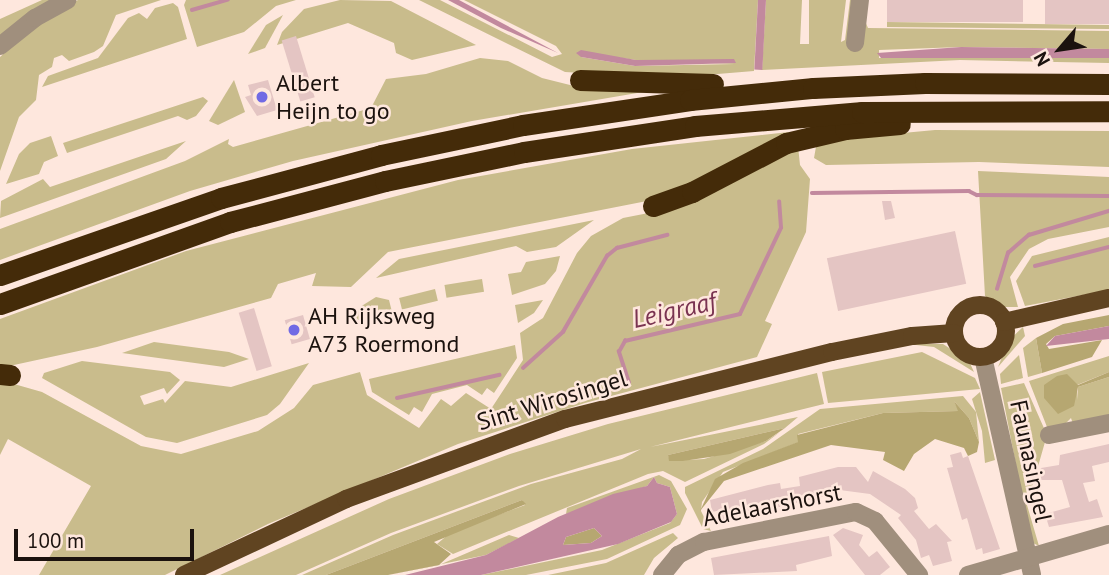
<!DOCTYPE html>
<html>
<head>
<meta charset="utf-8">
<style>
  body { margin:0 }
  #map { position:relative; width:1109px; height:575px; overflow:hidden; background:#fee7dd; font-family:"PT Sans",sans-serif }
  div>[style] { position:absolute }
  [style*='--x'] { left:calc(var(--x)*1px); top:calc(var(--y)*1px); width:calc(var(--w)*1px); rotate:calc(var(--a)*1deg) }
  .green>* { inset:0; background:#c9bc8c; transform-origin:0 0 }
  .forest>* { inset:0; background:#b6a771 }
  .water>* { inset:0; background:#c2899e; transform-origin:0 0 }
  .stream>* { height:3.5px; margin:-1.75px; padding:0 1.75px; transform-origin:1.75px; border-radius:1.75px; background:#c2899e }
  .building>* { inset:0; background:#e4c5c3; transform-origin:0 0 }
  .minor>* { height:18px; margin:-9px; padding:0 9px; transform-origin:9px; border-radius:9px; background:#a08f7d }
  .major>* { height:18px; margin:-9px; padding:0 9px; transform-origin:9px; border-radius:9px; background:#604421 }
  .major>.ring { margin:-9px; padding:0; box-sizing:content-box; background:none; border:18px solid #604421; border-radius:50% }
  .highway>* { height:21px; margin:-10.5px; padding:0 10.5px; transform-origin:10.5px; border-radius:10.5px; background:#442b09 }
  .dots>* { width:19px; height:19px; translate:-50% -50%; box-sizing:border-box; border:4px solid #fee7dd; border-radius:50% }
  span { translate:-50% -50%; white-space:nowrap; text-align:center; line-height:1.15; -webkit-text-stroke:5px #fee7dd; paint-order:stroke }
  .poi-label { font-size:24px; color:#1b120e }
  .left { translate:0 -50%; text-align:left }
  .street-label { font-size:24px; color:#1b120e }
  .water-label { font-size:26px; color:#7a3351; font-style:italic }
  .north { position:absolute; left:1025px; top:14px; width:70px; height:70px; -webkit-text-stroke:5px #fee7dd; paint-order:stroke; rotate:241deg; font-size:19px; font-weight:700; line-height:28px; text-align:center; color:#1b120e }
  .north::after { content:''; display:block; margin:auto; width:24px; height:32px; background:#1b120e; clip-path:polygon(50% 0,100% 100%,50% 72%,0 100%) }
  .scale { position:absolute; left:14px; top:529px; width:180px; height:32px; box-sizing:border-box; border:4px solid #1b120e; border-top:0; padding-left:9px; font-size:21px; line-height:24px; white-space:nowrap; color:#1b120e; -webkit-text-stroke:5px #fee7dd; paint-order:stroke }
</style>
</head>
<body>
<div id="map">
  <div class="green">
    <div style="clip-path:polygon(42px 0,57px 0,0 41px,0 19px)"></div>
    <div style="clip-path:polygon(78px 0,161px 0,116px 15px,103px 46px,94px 52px,69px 61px,62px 55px,54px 58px,52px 67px,39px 75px,36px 100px,19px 117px,0 171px,0 57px,43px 19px)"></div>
    <div style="clip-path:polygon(186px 0,296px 0,276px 6px,244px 32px,197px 47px,184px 5px)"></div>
    <div style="clip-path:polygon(340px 0,391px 1px,476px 45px,412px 60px,396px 53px,394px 43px,348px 23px,277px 45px,282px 32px,304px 9px)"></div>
    <div style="clip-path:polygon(evenodd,419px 0,440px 0,552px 57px,562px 54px,556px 46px,464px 0,758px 0,754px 71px,669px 78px,565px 72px,419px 0,586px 53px,636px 60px,735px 64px,635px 66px,581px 57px,586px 53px)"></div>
    <div style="clip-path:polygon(766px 0,802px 0,800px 44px,809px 44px,809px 0,846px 0,841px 42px,845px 40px,850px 0,856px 0,868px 28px,1109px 31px,1109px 49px,961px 47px,879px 50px,879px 58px,1054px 56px,1109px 58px,1109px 63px,960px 60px,762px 70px)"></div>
    <div style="clip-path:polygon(173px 3px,178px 7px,187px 39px,42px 87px,48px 76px,98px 58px,128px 18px,139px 13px,147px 19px,155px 8px)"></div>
    <div style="clip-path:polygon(283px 15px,265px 48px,248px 54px,266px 25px)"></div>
    <div style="clip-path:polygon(887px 22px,1109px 25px,1109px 29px,887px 27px)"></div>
    <div style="clip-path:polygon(480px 58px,508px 61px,542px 78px,578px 87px,649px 91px,472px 121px,293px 161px,190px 191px,0 260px,0 229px,185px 161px,229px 139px,228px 144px,233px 147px,371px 108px,386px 79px,426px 74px)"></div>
    <div style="clip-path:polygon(234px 80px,245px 112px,218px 125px,209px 121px)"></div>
    <div style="clip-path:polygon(203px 97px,208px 101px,196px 116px,187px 120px,178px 116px,67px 153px,63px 143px)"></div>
    <div style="clip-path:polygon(935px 130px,1109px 131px,1109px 167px,979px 162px,826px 165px,814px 158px,817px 141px)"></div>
    <div style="clip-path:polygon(789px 132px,696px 184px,647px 201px,388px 252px,351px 287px,312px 286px,316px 273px,278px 284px,271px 298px,97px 347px,0 368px,0 319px,186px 251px,458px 180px,632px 149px)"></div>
    <div style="clip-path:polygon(51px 136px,58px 156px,44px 162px,39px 174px,6px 184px,19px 154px,30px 143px)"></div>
    <div style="clip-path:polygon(186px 141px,166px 159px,0 218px,1px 201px,43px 179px,50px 187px)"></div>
    <div style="clip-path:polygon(798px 146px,800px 165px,810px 179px,806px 232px,765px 321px,772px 324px,757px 357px,585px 403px,458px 444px,268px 524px,165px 575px,39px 575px,91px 486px,8px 439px,0 455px,0 380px,42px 392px,141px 446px,181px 454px,258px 431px,294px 408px,313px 385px,360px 372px,367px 395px,419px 428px,441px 399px,451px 406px,466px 393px,491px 409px,523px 360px,520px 333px,543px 318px,577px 253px,591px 236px,623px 218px,664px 210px)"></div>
    <div style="clip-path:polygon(978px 171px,1109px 177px,1109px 227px,1048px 239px,1029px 249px,1010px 277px,1018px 307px,1002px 307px,985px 296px)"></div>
    <div style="clip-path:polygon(594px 220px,556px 247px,527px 252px,516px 246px,376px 278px,399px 259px)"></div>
    <div style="clip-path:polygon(1109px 237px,1109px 290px,1025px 306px,1016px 281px,1032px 256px)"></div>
    <div style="clip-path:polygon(560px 256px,556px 271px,545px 284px,512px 295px,508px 274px,521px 272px,526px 262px)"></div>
    <div style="left:482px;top:279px;width:13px;height:38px;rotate:81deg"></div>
    <div style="left:435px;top:289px;width:12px;height:37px;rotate:76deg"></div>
    <div style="clip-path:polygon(376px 297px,389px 300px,392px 312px,354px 321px,360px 307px)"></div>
    <div style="clip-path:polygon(543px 300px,534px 313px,518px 323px,515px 305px)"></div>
    <div style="clip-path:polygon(1023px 327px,1025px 336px,998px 367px,1009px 340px)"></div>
    <div style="clip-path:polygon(1036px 338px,1042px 373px,1028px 377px,1023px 348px)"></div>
    <div style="clip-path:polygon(154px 342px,229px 352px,249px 359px,224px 367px,122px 353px)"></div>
    <div style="clip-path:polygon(907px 344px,943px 344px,969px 361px,974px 372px,934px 347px)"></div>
    <div style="clip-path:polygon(515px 345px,517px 358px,494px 393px,487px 388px,482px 395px,467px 385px,432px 394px,422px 412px,414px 407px,409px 415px,372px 392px,369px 379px)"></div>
    <div style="clip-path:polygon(922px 352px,975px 378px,980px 389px,828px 403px,822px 372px)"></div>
    <div style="clip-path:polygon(1019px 355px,1023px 378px,1001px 384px,1000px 374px)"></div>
    <div style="clip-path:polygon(1109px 356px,1109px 372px,1077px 385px,1077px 400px,1078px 387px,1109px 377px,1109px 419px,1073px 424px,1071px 418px,1064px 425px,1047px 427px,1029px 381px)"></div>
    <div style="clip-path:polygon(82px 361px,170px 372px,180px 380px,167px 394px,164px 388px,140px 396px,144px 405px,163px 399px,165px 403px,185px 381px,231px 387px,309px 363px,280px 404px,267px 415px,177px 443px,146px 437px,42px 378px,44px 373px)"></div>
    <div style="clip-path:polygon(817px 373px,824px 404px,650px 447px,798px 417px,785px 428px,668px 455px,670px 461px,704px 459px,766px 441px,780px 432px,764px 444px,685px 482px,663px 471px,648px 474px,453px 554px,437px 544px,450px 533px,525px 505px,522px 500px,326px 575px,302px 575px,393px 535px,531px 484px,622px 459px,641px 449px,519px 486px,391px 533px,296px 575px,220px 575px,389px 499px,510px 454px,608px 424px)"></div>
    <div style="clip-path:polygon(1024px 383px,1047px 435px,1027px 505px,1039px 546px,1031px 542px,1001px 388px)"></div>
    <div style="clip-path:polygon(980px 392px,995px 460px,985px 463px,982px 431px,972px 399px)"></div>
    <div style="clip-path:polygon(963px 396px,976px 412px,979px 442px,969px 418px,954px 401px,959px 411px,883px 413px,798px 434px,799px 442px,723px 472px,702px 502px,701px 511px,711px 531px,703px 529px,685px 493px,685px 487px,763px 449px,820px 409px)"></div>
    <div style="clip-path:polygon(659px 475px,671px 481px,687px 509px,680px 525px,607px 559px,526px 575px,481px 575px,602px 550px,670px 523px,677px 514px,670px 487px,657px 483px,654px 477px,647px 486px,566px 514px,567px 508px)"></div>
    <div style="clip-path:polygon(673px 533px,678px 538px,654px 558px,644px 575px,548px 575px,606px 563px)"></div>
    <div style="clip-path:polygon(509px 535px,519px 538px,486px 555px,388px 575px,439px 565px)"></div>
  </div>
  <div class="forest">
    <div style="clip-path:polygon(1109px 315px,1109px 326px,1055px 336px,1046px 344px,1049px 349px,1102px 340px,1092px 357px,1042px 373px,1036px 338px,1063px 324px)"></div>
    <div style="clip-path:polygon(1109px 372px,1109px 377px,1078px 387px,1074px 406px,1058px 414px,1044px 398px,1044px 385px,1057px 376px,1067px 374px,1078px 385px)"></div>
    <div style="clip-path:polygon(954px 401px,969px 418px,979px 442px,977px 452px,968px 456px,964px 448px,935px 439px,914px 454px,904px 471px,883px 460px,885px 452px,831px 445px,724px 481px,700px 511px,715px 479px,743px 463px,798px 442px,797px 435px,883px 413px,958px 411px)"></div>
    <div style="clip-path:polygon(785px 428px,766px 441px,730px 454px,683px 461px,669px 461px,668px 455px)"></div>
    <div style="clip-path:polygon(522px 500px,526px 504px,434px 542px,451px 554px,439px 565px,388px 575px,326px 575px)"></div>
    <div style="clip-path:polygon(594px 528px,602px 536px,591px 543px,563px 545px,566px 537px)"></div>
  </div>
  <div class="water">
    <div style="clip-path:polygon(448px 0,459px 0,558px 53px,501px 28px)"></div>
    <div style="left:766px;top:0;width:70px;height:8px;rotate:93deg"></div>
    <div style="clip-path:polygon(961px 47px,1109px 49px,1109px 58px,881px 58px,877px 53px)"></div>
    <div style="clip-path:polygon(581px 50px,636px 60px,734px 59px,736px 63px,635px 66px,581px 57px,576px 53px)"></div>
    <div style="clip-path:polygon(1109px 326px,1109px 339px,1046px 346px,1055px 336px)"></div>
    <div style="clip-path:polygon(evenodd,654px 477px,657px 483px,670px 487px,677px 514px,671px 522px,618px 544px,481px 575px,405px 575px,486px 555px,558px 517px,613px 494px,647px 486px,654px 477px,594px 528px,602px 536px,591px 543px,563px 545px,566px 537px,594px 528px)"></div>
  </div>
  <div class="stream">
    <div style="--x:192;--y:10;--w:37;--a:-16"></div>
    <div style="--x:812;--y:193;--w:157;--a:-0.7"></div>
    <div style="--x:969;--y:191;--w:9;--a:27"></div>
    <div style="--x:977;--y:195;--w:132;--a:0.4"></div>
    <div style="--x:1035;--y:266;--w:76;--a:-14.4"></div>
    <div style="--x:997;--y:289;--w:38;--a:-73"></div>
    <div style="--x:1008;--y:253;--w:28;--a:-41"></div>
    <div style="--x:1029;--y:235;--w:84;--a:-16.7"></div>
    <div style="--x:523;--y:368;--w:54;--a:-42"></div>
    <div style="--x:563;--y:332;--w:88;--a:-59.9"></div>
    <div style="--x:607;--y:256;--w:13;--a:-39"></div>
    <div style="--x:617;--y:248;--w:52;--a:-14.6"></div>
    <div style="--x:629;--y:383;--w:33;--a:-108"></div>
    <div style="--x:619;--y:352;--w:13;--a:-61"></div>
    <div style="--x:625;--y:341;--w:118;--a:-13.2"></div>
    <div style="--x:740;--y:314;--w:95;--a:-64.5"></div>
    <div style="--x:781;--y:228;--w:26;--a:-94"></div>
    <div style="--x:397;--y:398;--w:105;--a:-12.7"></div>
  </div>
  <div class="building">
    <div style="left:887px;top:0;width:136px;height:22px"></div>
    <div style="left:1045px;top:0;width:64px;height:24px"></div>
    <div style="left:296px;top:36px;width:64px;height:15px;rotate:73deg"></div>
    <div style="clip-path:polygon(268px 80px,277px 110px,257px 116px,245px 97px,251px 95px,248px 85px)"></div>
    <div style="clip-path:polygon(882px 201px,891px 201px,895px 218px,885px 220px)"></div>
    <div style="left:955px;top:231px;width:54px;height:131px;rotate:78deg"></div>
    <div style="left:254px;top:308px;width:61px;height:16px;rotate:73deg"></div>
    <div style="left:303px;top:315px;width:25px;height:19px;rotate:74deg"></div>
    <div style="clip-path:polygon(1109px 444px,1109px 462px,1092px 466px,1095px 481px,1083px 483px,1089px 502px,1097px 499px,1103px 517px,1049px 527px,1045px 514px,1070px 507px,1062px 480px,1037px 480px,1041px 468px,1059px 465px,1060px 455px)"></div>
    <div style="clip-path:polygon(961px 452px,963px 458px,968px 456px,1000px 549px,983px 554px,982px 548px,976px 550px,967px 518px,962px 520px,947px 468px,953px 467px,950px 455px)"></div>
    <div style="clip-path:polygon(838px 467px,856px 467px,868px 482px,873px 471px,905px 489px,915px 498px,918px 508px,914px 511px,929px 529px,936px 524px,952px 541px,947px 542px,952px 561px,933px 566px,929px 555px,921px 558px,916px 540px,898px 518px,901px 515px,870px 494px,832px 489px,833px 494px,722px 521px,721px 510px,712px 512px,710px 500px,768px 485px,780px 483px,781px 489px,800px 486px,799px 477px)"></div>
    <div style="clip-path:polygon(843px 528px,863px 535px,859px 545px,869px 557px,877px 551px,890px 567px,880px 575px,865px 575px,833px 535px)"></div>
    <div style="clip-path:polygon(829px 536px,832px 556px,796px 565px,797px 571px,714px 575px,711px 558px)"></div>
  </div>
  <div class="minor">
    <div style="--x:855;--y:43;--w:43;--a:-83.4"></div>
    <div style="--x:0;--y:46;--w:45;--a:-38.7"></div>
    <div style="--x:35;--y:18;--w:37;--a:-29"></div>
    <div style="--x:983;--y:357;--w:223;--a:77.3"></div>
    <div style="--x:1049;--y:435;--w:61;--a:-11.3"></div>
    <div style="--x:662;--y:575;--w:26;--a:-51"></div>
    <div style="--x:678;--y:555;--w:29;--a:-27"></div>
    <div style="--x:704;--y:542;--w:155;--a:-11.2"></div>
    <div style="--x:856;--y:512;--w:21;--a:25"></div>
    <div style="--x:875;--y:521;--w:70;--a:50.8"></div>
    <div style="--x:968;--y:575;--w:147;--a:-16.2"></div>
  </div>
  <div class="major">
    <div class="ring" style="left:954px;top:305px;width:34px;height:34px"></div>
    <div style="--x:1004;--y:322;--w:108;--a:-12.9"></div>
    <div style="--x:184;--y:575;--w:179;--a:-25.1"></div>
    <div style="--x:346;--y:499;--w:233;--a:-20.1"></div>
    <div style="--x:565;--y:419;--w:275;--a:-14.1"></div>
    <div style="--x:832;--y:352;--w:82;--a:-11.3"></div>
    <div style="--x:912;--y:336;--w:42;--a:-4.1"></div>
  </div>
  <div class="highway">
    <div style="--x:580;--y:80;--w:133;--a:1.7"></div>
    <div style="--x:653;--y:206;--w:41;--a:-19.7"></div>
    <div style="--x:692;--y:192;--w:106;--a:-27.5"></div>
    <div style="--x:786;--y:143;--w:61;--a:-13.3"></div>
    <div style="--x:845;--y:129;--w:55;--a:-5.2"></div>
    <div style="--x:0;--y:275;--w:234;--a:-19.2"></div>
    <div style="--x:221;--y:198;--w:166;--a:-15"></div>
    <div style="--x:381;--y:155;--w:145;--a:-11.9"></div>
    <div style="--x:523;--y:125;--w:169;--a:-8.5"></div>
    <div style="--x:690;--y:100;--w:124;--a:-5.6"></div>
    <div style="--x:813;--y:88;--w:112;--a:-2.6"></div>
    <div style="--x:925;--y:83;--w:184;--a:0.3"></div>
    <div style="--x:0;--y:304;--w:244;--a:-19.6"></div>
    <div style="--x:230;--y:222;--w:160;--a:-14.8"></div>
    <div style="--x:385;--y:181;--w:142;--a:-11.8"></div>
    <div style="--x:524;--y:152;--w:173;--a:-8.6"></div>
    <div style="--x:695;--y:126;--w:168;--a:-4.8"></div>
    <div style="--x:862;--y:112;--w:247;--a:-0.2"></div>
    <div style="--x:0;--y:374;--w:10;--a:6"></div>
  </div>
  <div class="dots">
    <div style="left:262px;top:97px;background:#716ae4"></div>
    <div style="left:294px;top:330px;background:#716ae4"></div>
  </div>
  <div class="poi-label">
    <span class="left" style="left:276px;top:97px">Albert<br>Heijn to go</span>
    <span class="left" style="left:308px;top:330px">AH Rijksweg<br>A73 Roermond</span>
  </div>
  <div class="street-label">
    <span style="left:552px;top:400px;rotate:-17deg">Sint Wirosingel</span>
    <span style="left:1031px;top:461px;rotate:78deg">Faunasingel</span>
    <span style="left:772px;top:505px;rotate:-11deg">Adelaarshorst</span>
  </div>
  <div class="water-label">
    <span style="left:674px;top:310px;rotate:-13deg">Leigraaf</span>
  </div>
  <div class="north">N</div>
  <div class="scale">100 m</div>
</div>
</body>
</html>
